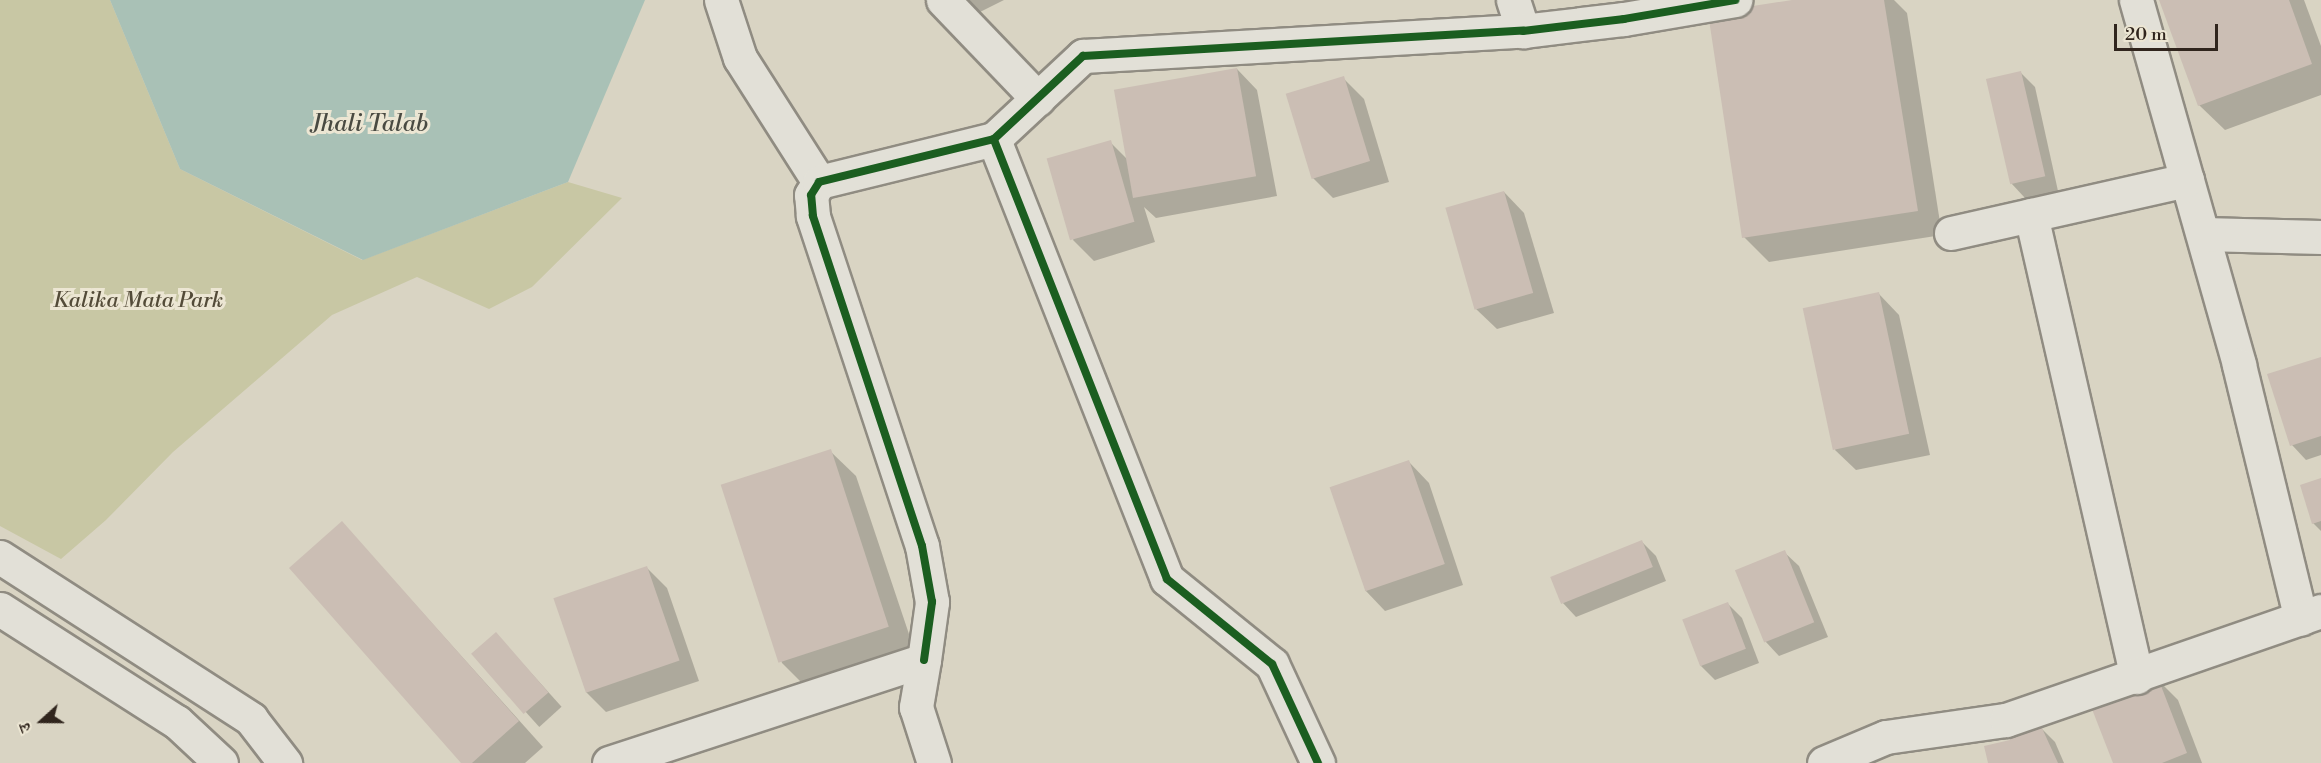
<!DOCTYPE html>
<html>
<head>
<meta charset="utf-8">
<style>
  body { margin:0 }
  #map { position:relative; width:2321px; height:763px; overflow:hidden; background:#d9d4c3; font-family:"Libre Bodoni","Noto Serif Devanagari",serif }
  div>[style] { position:absolute }
  [style*='--x'] { left:calc(var(--x)*1px); top:calc(var(--y)*1px); width:calc(var(--w)*1px); rotate:calc(var(--a)*1deg) }
  .green>* { inset:0; background:#c8c7a4 }
  .water>* { inset:0; background:#a9c1b6 }
  .shadow>* { inset:0; background:#0003; transform-origin:0 0 }
  .building>* { inset:0; background:#cbbeb4; transform-origin:0 0 }
  .roads { filter:drop-shadow(2px 0 #908c82) drop-shadow(-2px 0 #908c82) drop-shadow(0 2px #908c82) drop-shadow(0 -2px #908c82) }
  .minor>* { height:33px; margin:-16.5px; padding:0 16.5px; transform-origin:16.5px; border-radius:16.5px; background:#e2e0d7 }
  .cycleway>* { height:8px; margin:-4px; padding:0 4px; transform-origin:4px; border-radius:4px; background:#1b5e20 }
  span { translate:-50% -50%; white-space:nowrap; text-align:center; line-height:1.15; -webkit-text-stroke:6px #ece6d3; paint-order:stroke }
  .park-label { font-size:22px; color:#534b38; font-style:italic }
  .water-label { font-size:24px; color:#494a42; font-style:italic }
  .north { position:absolute; left:12px; top:691px; width:60px; height:60px; -webkit-text-stroke:4px #ece6d3; paint-order:stroke; rotate:249deg; font-size:16px; font-weight:700; line-height:24px; text-align:center; color:#30251d }
  .north::after { content:''; display:block; margin:auto; width:21px; height:27px; background:#30251d; clip-path:polygon(50% 0,100% 100%,50% 72%,0 100%) }
  .scale { position:absolute; left:2114px; top:24px; width:104px; height:27px; box-sizing:border-box; border:3px solid #30251d; border-top:0; padding-left:8px; font-size:18px; line-height:21px; white-space:nowrap; color:#30251d; -webkit-text-stroke:4px #ece6d3; paint-order:stroke }
</style>
</head>
<body>
<div id="map">
  <div class="green">
    <div style="clip-path:polygon(0 0,110px 0,180px 169px,362px 260px,568px 182px,622px 198px,532px 287px,489px 309px,417px 277px,332px 315px,173px 452px,106px 520px,61px 559px,0 526px)"></div>
  </div>
  <div class="water">
    <div style="clip-path:polygon(110px 0,645px 0,568px 182px,363px 260px,180px 169px)"></div>
  </div>
  <div class="shadow">
    <div style="clip-path:polygon(968px 0,1004px 0,980px 12px)"></div>
    <div style="clip-path:polygon(1802px 0,1894px 0,1907px 13px,1942px 235px,1769px 262px,1744px 237px)"></div>
    <div style="clip-path:polygon(2161px 0,2304px 0,2321px 46px,2321px 95px,2225px 130px,2199px 105px)"></div>
    <div style="clip-path:polygon(1237px 69px,1257px 90px,1277px 196px,1156px 218px,1144px 207px,1155px 242px,1094px 261px,1073px 240px,1110px 142px,1128px 160px)"></div>
    <div style="clip-path:polygon(2021px 73px,2035px 87px,2058px 191px,2025px 198px,2011px 183px)"></div>
    <div style="clip-path:polygon(1343px 78px,1364px 99px,1389px 182px,1333px 198px,1313px 178px)"></div>
    <div style="clip-path:polygon(1504px 192px,1524px 213px,1554px 313px,1497px 329px,1476px 309px)"></div>
    <div style="clip-path:polygon(1879px 294px,1899px 315px,1930px 455px,1856px 470px,1835px 450px)"></div>
    <div style="clip-path:polygon(2321px 358px,2321px 455px,2306px 460px,2292px 445px)"></div>
    <div style="clip-path:polygon(830px 451px,856px 476px,915px 652px,807px 688px,782px 663px,723px 487px)"></div>
    <div style="clip-path:polygon(1409px 462px,1429px 483px,1463px 585px,1385px 611px,1365px 590px)"></div>
    <div style="clip-path:polygon(2321px 480px,2321px 531px,2313px 523px)"></div>
    <div style="clip-path:polygon(342px 523px,543px 747px,525px 763px,463px 763px)"></div>
    <div style="clip-path:polygon(1642px 542px,1656px 556px,1666px 581px,1576px 617px,1562px 602px)"></div>
    <div style="clip-path:polygon(1784px 552px,1799px 566px,1828px 637px,1779px 656px,1765px 641px)"></div>
    <div style="clip-path:polygon(647px 568px,667px 588px,699px 681px,606px 712px,586px 692px)"></div>
    <div style="clip-path:polygon(1728px 604px,1742px 618px,1759px 663px,1715px 680px,1701px 666px)"></div>
    <div style="left:496px;top:634px;width:98px;height:30px;rotate:48deg"></div>
    <div style="clip-path:polygon(2158px 680px,2178px 700px,2202px 763px,2115px 763px)"></div>
    <div style="clip-path:polygon(2040px 727px,2055px 742px,2064px 763px,1990px 763px,2013px 741px)"></div>
  </div>
  <div class="building">
    <div style="clip-path:polygon(1792px 0,1884px 0,1918px 211px,1742px 238px,1708px 13px)"></div>
    <div style="clip-path:polygon(2159px 0,2289px 0,2312px 64px,2198px 106px)"></div>
    <div style="left:1237px;top:68px;width:110px;height:125px;rotate:80deg"></div>
    <div style="left:2021px;top:71px;width:108px;height:36px;rotate:77deg"></div>
    <div style="left:1344px;top:76px;width:89px;height:61px;rotate:73deg"></div>
    <div style="left:1111px;top:140px;width:85px;height:67px;rotate:74deg"></div>
    <div style="left:1504px;top:191px;width:106px;height:61px;rotate:74deg"></div>
    <div style="left:1879px;top:292px;width:145px;height:78px;rotate:78deg"></div>
    <div style="clip-path:polygon(2321px 357px,2321px 436px,2290px 446px,2267px 374px)"></div>
    <div style="left:831px;top:449px;width:187px;height:116px;rotate:72deg"></div>
    <div style="left:1409px;top:460px;width:110px;height:84px;rotate:71deg"></div>
    <div style="clip-path:polygon(2321px 478px,2321px 521px,2312px 524px,2300px 485px)"></div>
    <div style="clip-path:polygon(342px 521px,519px 721px,472px 763px,461px 763px,289px 568px)"></div>
    <div style="left:1642px;top:540px;width:29px;height:99px;rotate:68deg"></div>
    <div style="left:1785px;top:550px;width:78px;height:54px;rotate:68deg"></div>
    <div style="left:647px;top:566px;width:100px;height:99px;rotate:71deg"></div>
    <div style="left:1728px;top:602px;width:50px;height:49px;rotate:69deg"></div>
    <div style="left:496px;top:632px;width:80px;height:33px;rotate:49deg"></div>
    <div style="clip-path:polygon(2158px 678px,2187px 753px,2162px 763px,2113px 763px,2090px 704px)"></div>
    <div style="clip-path:polygon(2041px 726px,2058px 763px,1988px 763px,1984px 746px,2010px 740px,2004px 730px)"></div>
  </div>
  <div class="roads">
    <div class="minor">
      <div style="--x:721;--y:0;--w:61;--a:71.9"></div>
      <div style="--x:740;--y:58;--w:147;--a:57.5"></div>
      <div style="--x:943;--y:0;--w:137;--a:46.2"></div>
      <div style="--x:1513;--y:0;--w:33;--a:72"></div>
      <div style="--x:2136;--y:0;--w:379;--a:74.2"></div>
      <div style="--x:2239;--y:365;--w:261;--a:76.3"></div>
      <div style="--x:2031;--y:215;--w:474;--a:77.1"></div>
      <div style="--x:1951;--y:233;--w:242;--a:-12.7"></div>
      <div style="--x:2203;--y:234;--w:118;--a:1.5"></div>
      <div style="--x:0;--y:557;--w:299;--a:32.8"></div>
      <div style="--x:251;--y:719;--w:56;--a:52.3"></div>
      <div style="--x:0;--y:609;--w:210;--a:32.6"></div>
      <div style="--x:177;--y:722;--w:60;--a:43"></div>
      <div style="--x:924;--y:660;--w:59;--a:-82.1"></div>
      <div style="--x:932;--y:602;--w:57;--a:-100.1"></div>
      <div style="--x:922;--y:546;--w:348;--a:-108.3"></div>
      <div style="--x:813;--y:216;--w:21;--a:-95"></div>
      <div style="--x:811;--y:195;--w:15;--a:-58"></div>
      <div style="--x:819;--y:182;--w:180;--a:-13.8"></div>
      <div style="--x:609;--y:763;--w:331;--a:-18.1"></div>
      <div style="--x:924;--y:660;--w:48;--a:99.7"></div>
      <div style="--x:916;--y:707;--w:59;--a:72.2"></div>
      <div style="--x:1318;--y:763;--w:109;--a:-114.9"></div>
      <div style="--x:1272;--y:664;--w:135;--a:-141"></div>
      <div style="--x:1167;--y:579;--w:473;--a:-111.5"></div>
      <div style="--x:994;--y:139;--w:122;--a:-43"></div>
      <div style="--x:1083;--y:56;--w:441;--a:-3.3"></div>
      <div style="--x:1523;--y:31;--w:102;--a:-6.8"></div>
      <div style="--x:1624;--y:19;--w:113;--a:-9.7"></div>
      <div style="--x:1824;--y:763;--w:67;--a:-22.8"></div>
      <div style="--x:1886;--y:737;--w:121;--a:-8.1"></div>
      <div style="--x:2006;--y:720;--w:333;--a:-19.1"></div>
    </div>
  </div>
  <div class="cycleway">
    <div style="--x:924;--y:660;--w:59;--a:-82.1"></div>
    <div style="--x:932;--y:602;--w:57;--a:-100.1"></div>
    <div style="--x:922;--y:546;--w:348;--a:-108.3"></div>
    <div style="--x:813;--y:216;--w:21;--a:-95"></div>
    <div style="--x:811;--y:195;--w:15;--a:-58"></div>
    <div style="--x:819;--y:182;--w:180;--a:-13.8"></div>
    <div style="--x:1318;--y:763;--w:109;--a:-114.9"></div>
    <div style="--x:1272;--y:664;--w:135;--a:-141"></div>
    <div style="--x:1167;--y:579;--w:473;--a:-111.5"></div>
    <div style="--x:994;--y:139;--w:122;--a:-43"></div>
    <div style="--x:1083;--y:56;--w:441;--a:-3.3"></div>
    <div style="--x:1523;--y:31;--w:102;--a:-6.8"></div>
    <div style="--x:1624;--y:19;--w:113;--a:-9.7"></div>
  </div>
  <div class="park-label">
    <span style="left:138px;top:301px">Kalika Mata Park</span>
  </div>
  <div class="water-label">
    <span style="left:370px;top:125px">Jhali Talab</span>
  </div>
  <div class="north">उ</div>
  <div class="scale">20 m</div>
</div>
</body>
</html>
